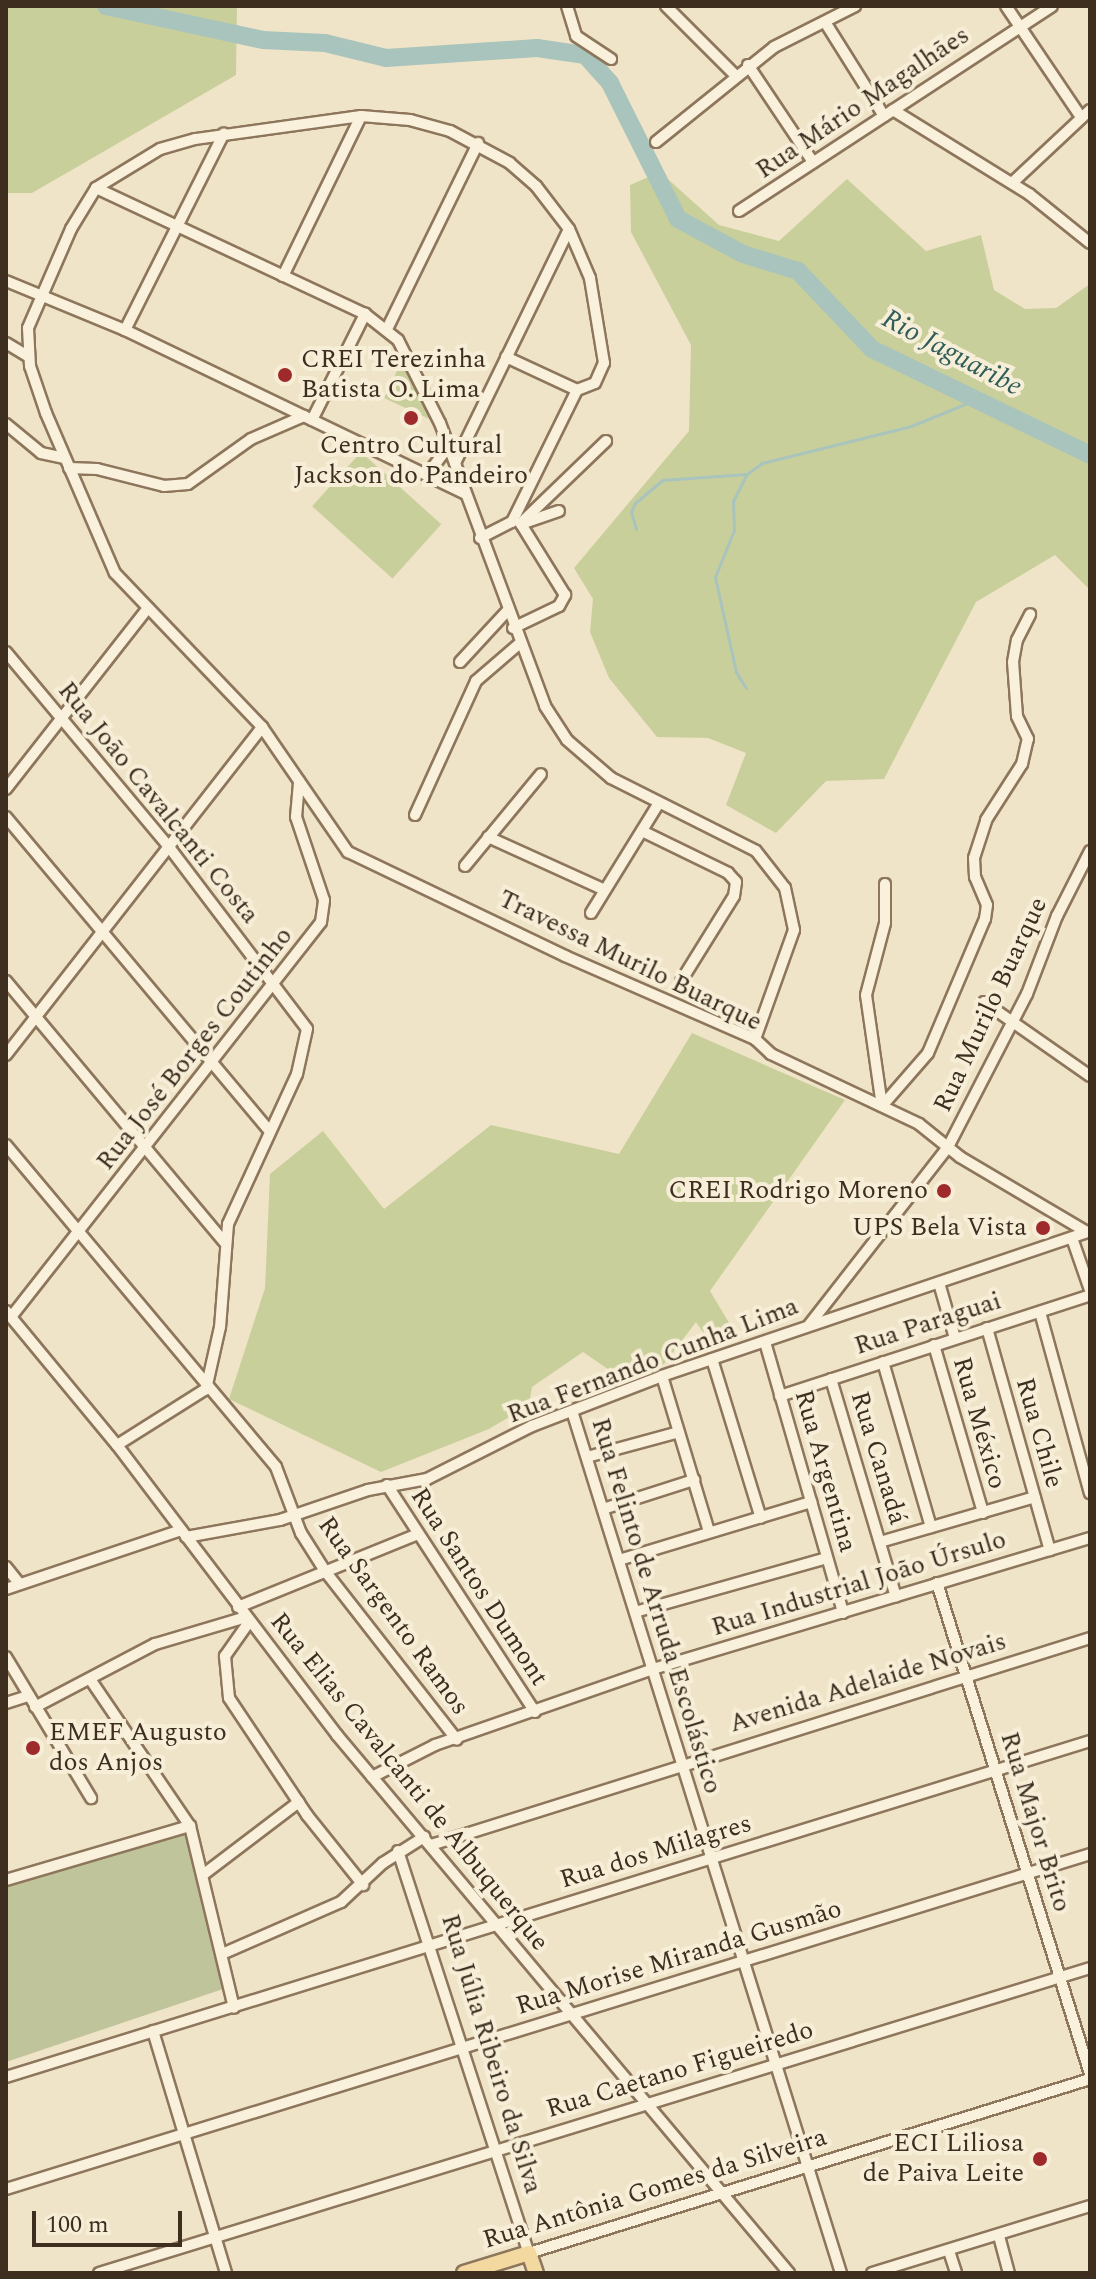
<!DOCTYPE html>
<html>
<head>
<meta charset="utf-8">
<style>
  body { margin:0 }
  #map { position:relative; width:1096px; height:2279px; overflow:hidden; background:#f0e4c8; font-family:Spectral,serif }
  div>[style] { position:absolute }
  [style*='--x'] { left:calc(var(--x)*1px); top:calc(var(--y)*1px); width:calc(var(--w)*1px); rotate:calc(var(--a)*1deg) }
  .green>* { inset:0; background:#c9cf9b; transform-origin:0 0 }
  .cemetery>* { inset:0; background:#bfc49a }
  .stream>* { height:3px; margin:-1.5px; padding:0 1.5px; transform-origin:1.5px; border-radius:1.5px; background:#a9c4bc }
  .river>* { height:18px; margin:-9px; padding:0 9px; transform-origin:9px; border-radius:9px; background:#a9c4bc }
  .roads { filter:drop-shadow(2px 0 #8d765c) drop-shadow(-2px 0 #8d765c) drop-shadow(0 2px #8d765c) drop-shadow(0 -2px #8d765c) }
  .minor>* { height:10px; margin:-5px; padding:0 5px; transform-origin:5px; border-radius:5px; background:#faf1dc }
  .major>* { height:14px; margin:-7px; padding:0 7px; transform-origin:7px; border-radius:7px; background:#f3d9a0 }
  .dots>* { width:22px; height:22px; translate:-50% -50%; box-sizing:border-box; border:4px solid #f7eed8; border-radius:50% }
  span { translate:-50% -50%; white-space:nowrap; text-align:center; line-height:1.15; -webkit-text-stroke:8px #f7eed8; paint-order:stroke }
  .street-label { font-size:26px; color:#3d2e20 }
  .poi-label { font-size:26px; color:#3d2e20 }
  .left { translate:0 -50%; text-align:left }
  .right { translate:-100% -50%; text-align:right }
  .water-label { font-size:28px; color:#2f5d5a; font-style:italic }
  .frame { position:absolute; inset:0; border:8px solid #3d2e20; pointer-events:none }
  .scale { position:absolute; left:32px; top:2211px; width:150px; height:36px; box-sizing:border-box; border:4px solid #3d2e20; border-top:0; padding-left:10px; font-size:24px; line-height:28px; white-space:nowrap; color:#3d2e20; -webkit-text-stroke:6px #f7eed8; paint-order:stroke }
</style>
</head>
<body>
<div id="map">
  <div class="green">
    <div style="clip-path:polygon(6px 6px,237px 6px,236px 75px,32px 193px,6px 193px)"></div>
    <div style="clip-path:polygon(660px 172px,719px 225px,779px 241px,847px 179px,926px 251px,981px 235px,994px 290px,1025px 309px,1056px 308px,1090px 284px,1090px 590px,1055px 555px,976px 602px,884px 779px,826px 781px,776px 833px,726px 805px,746px 753px,708px 738px,657px 737px,609px 678px,590px 632px,593px 599px,574px 568px,689px 431px,691px 345px,631px 232px,630px 185px)"></div>
    <div style="clip-path:polygon(405px 354px,438px 423px,384px 398px)"></div>
    <div style="left:361px;top:452px;width:108px;height:73px;rotate:42deg"></div>
    <div style="clip-path:polygon(692px 1033px,845px 1100px,710px 1291px,737px 1336px,711px 1344px,696px 1322px,664px 1364px,621px 1378px,583px 1352px,532px 1387px,529px 1405px,489px 1429px,381px 1472px,229px 1399px,265px 1288px,270px 1174px,323px 1131px,384px 1209px,491px 1125px,619px 1154px)"></div>
  </div>
  <div class="cemetery">
    <div style="clip-path:polygon(185px 1833px,229px 1987px,6px 2062px,6px 1882px)"></div>
  </div>
  <div class="stream">
    <div style="--x:636;--y:529;--w:18;--a:-106"></div>
    <div style="--x:631;--y:512;--w:10;--a:-66"></div>
    <div style="--x:635;--y:503;--w:35;--a:-40"></div>
    <div style="--x:662;--y:480;--w:85;--a:-4"></div>
    <div style="--x:746;--y:688;--w:19;--a:-122"></div>
    <div style="--x:736;--y:672;--w:97;--a:-102.5"></div>
    <div style="--x:715;--y:577;--w:51;--a:-68"></div>
    <div style="--x:734;--y:530;--w:29;--a:-92"></div>
    <div style="--x:733;--y:501;--w:30;--a:-63"></div>
    <div style="--x:747;--y:474;--w:19;--a:-36"></div>
    <div style="--x:762;--y:463;--w:154;--a:-13.9"></div>
    <div style="--x:911;--y:426;--w:74;--a:-22.1"></div>
  </div>
  <div class="river">
    <div style="--x:106;--y:6;--w:161;--a:12.2"></div>
    <div style="--x:263;--y:40;--w:62;--a:2.8"></div>
    <div style="--x:325;--y:43;--w:63;--a:13.8"></div>
    <div style="--x:386;--y:58;--w:151;--a:-3.8"></div>
    <div style="--x:537;--y:48;--w:49;--a:8.3"></div>
    <div style="--x:585;--y:55;--w:38;--a:48"></div>
    <div style="--x:610;--y:83;--w:152;--a:63.4"></div>
    <div style="--x:678;--y:219;--w:74;--a:28.3"></div>
    <div style="--x:743;--y:254;--w:58;--a:17.2"></div>
    <div style="--x:798;--y:271;--w:108;--a:46.5"></div>
    <div style="--x:872;--y:349;--w:242;--a:25.9"></div>
  </div>
  <div class="roads">
    <div class="minor">
      <div style="--x:567;--y:6;--w:31;--a:73"></div>
      <div style="--x:576;--y:36;--w:42;--a:33.3"></div>
      <div style="--x:666;--y:6;--w:99;--a:45"></div>
      <div style="--x:1006;--y:6;--w:134;--a:56"></div>
      <div style="--x:825;--y:22;--w:111;--a:57.9"></div>
      <div style="--x:748;--y:65;--w:117;--a:56.2"></div>
      <div style="--x:893;--y:110;--w:160;--a:31.7"></div>
      <div style="--x:1029;--y:194;--w:78;--a:38.8"></div>
      <div style="--x:656;--y:142;--w:151;--a:-38.8"></div>
      <div style="--x:774;--y:47;--w:91;--a:-26.8"></div>
      <div style="--x:1012;--y:183;--w:107;--a:-43.1"></div>
      <div style="--x:96;--y:188;--w:297;--a:25.1"></div>
      <div style="--x:365;--y:314;--w:42;--a:38.2"></div>
      <div style="--x:398;--y:340;--w:93;--a:63.2"></div>
      <div style="--x:440;--y:423;--w:302;--a:69.6"></div>
      <div style="--x:545;--y:706;--w:40;--a:57.1"></div>
      <div style="--x:567;--y:740;--w:58;--a:40.8"></div>
      <div style="--x:611;--y:778;--w:162;--a:26.7"></div>
      <div style="--x:756;--y:851;--w:47;--a:51.9"></div>
      <div style="--x:785;--y:888;--w:43;--a:77.9"></div>
      <div style="--x:794;--y:930;--w:116;--a:109.7"></div>
      <div style="--x:739;--y:211;--w:374;--a:-33.2"></div>
      <div style="--x:283;--y:276;--w:178;--a:-64"></div>
      <div style="--x:6;--y:281;--w:129;--a:22.4"></div>
      <div style="--x:125;--y:330;--w:376;--a:25.7"></div>
      <div style="--x:388;--y:327;--w:205;--a:-63.9"></div>
      <div style="--x:125;--y:330;--w:220;--a:-63.3"></div>
      <div style="--x:6;--y:343;--w:27;--a:31"></div>
      <div style="--x:506;--y:357;--w:78;--a:24.9"></div>
      <div style="--x:312;--y:420;--w:119;--a:-63.4"></div>
      <div style="--x:6;--y:424;--w:45;--a:39.6"></div>
      <div style="--x:41;--y:453;--w:24;--a:12"></div>
      <div style="--x:455;--y:463;--w:260;--a:-64"></div>
      <div style="--x:69;--y:468;--w:28;--a:2"></div>
      <div style="--x:97;--y:469;--w:69;--a:14.2"></div>
      <div style="--x:164;--y:486;--w:24;--a:-5"></div>
      <div style="--x:188;--y:484;--w:77;--a:-35.5"></div>
      <div style="--x:251;--y:439;--w:58;--a:-23.5"></div>
      <div style="--x:427;--y:475;--w:36;--a:-53"></div>
      <div style="--x:524;--y:520;--w:114;--a:-43.9"></div>
      <div style="--x:480;--y:538;--w:36;--a:-27"></div>
      <div style="--x:512;--y:522;--w:147;--a:-63.8"></div>
      <div style="--x:577;--y:390;--w:19;--a:-21"></div>
      <div style="--x:595;--y:383;--w:22;--a:-66"></div>
      <div style="--x:604;--y:363;--w:86;--a:-99.4"></div>
      <div style="--x:590;--y:278;--w:53;--a:-113.2"></div>
      <div style="--x:569;--y:229;--w:54;--a:-127.5"></div>
      <div style="--x:536;--y:186;--w:35;--a:-139"></div>
      <div style="--x:510;--y:163;--w:68;--a:-151.9"></div>
      <div style="--x:450;--y:131;--w:41;--a:-164.6"></div>
      <div style="--x:410;--y:120;--w:49;--a:-175.3"></div>
      <div style="--x:361;--y:116;--w:168;--a:172.1"></div>
      <div style="--x:195;--y:139;--w:36;--a:164"></div>
      <div style="--x:160;--y:149;--w:75;--a:148.6"></div>
      <div style="--x:96;--y:188;--w:48;--a:121.4"></div>
      <div style="--x:71;--y:229;--w:108;--a:113.5"></div>
      <div style="--x:28;--y:328;--w:38;--a:87"></div>
      <div style="--x:30;--y:366;--w:50;--a:71.2"></div>
      <div style="--x:46;--y:413;--w:174;--a:66.7"></div>
      <div style="--x:115;--y:573;--w:213;--a:46.3"></div>
      <div style="--x:262;--y:727;--w:152;--a:55.5"></div>
      <div style="--x:348;--y:852;--w:241;--a:25.6"></div>
      <div style="--x:565;--y:956;--w:207;--a:23.6"></div>
      <div style="--x:755;--y:1039;--w:22;--a:43"></div>
      <div style="--x:771;--y:1054;--w:164;--a:25.3"></div>
      <div style="--x:919;--y:1124;--w:53;--a:38.8"></div>
      <div style="--x:960;--y:1157;--w:147;--a:30.6"></div>
      <div style="--x:513;--y:628;--w:51;--a:-25.6"></div>
      <div style="--x:559;--y:606;--w:13;--a:-61"></div>
      <div style="--x:565;--y:595;--w:84;--a:-121.8"></div>
      <div style="--x:521;--y:524;--w:40;--a:-18.9"></div>
      <div style="--x:6;--y:652;--w:254;--a:50.1"></div>
      <div style="--x:169;--y:847;--w:228;--a:52.8"></div>
      <div style="--x:307;--y:1029;--w:46;--a:102.5"></div>
      <div style="--x:297;--y:1074;--w:165;--a:114.7"></div>
      <div style="--x:228;--y:1224;--w:103;--a:94.4"></div>
      <div style="--x:220;--y:1327;--w:64;--a:102.7"></div>
      <div style="--x:206;--y:1389;--w:105;--a:147.8"></div>
      <div style="--x:460;--y:662;--w:69;--a:-47.3"></div>
      <div style="--x:6;--y:789;--w:230;--a:-51.9"></div>
      <div style="--x:415;--y:815;--w:147;--a:-65.5"></div>
      <div style="--x:476;--y:681;--w:57;--a:-40.7"></div>
      <div style="--x:6;--y:817;--w:407;--a:50"></div>
      <div style="--x:642;--y:831;--w:96;--a:26"></div>
      <div style="--x:728;--y:873;--w:12;--a:48"></div>
      <div style="--x:736;--y:882;--w:14;--a:98"></div>
      <div style="--x:734;--y:896;--w:100;--a:121.9"></div>
      <div style="--x:488;--y:837;--w:128;--a:24.4"></div>
      <div style="--x:465;--y:866;--w:119;--a:-50.4"></div>
      <div style="--x:591;--y:913;--w:129;--a:-58.3"></div>
      <div style="--x:6;--y:981;--w:341;--a:50.1"></div>
      <div style="--x:984;--y:1002;--w:129;--a:34.9"></div>
      <div style="--x:6;--y:1055;--w:416;--a:-52"></div>
      <div style="--x:882;--y:1106;--w:70;--a:-49"></div>
      <div style="--x:928;--y:1053;--w:146;--a:-67"></div>
      <div style="--x:985;--y:919;--w:14;--a:-82"></div>
      <div style="--x:987;--y:905;--w:30;--a:-113"></div>
      <div style="--x:975;--y:877;--w:19;--a:-93"></div>
      <div style="--x:974;--y:858;--w:40;--a:-72"></div>
      <div style="--x:986;--y:820;--w:67;--a:-57.3"></div>
      <div style="--x:1022;--y:764;--w:26;--a:-77"></div>
      <div style="--x:1028;--y:739;--w:25;--a:-116"></div>
      <div style="--x:1017;--y:716;--w:54;--a:-94.2"></div>
      <div style="--x:1013;--y:662;--w:22;--a:-80"></div>
      <div style="--x:1017;--y:640;--w:29;--a:-63"></div>
      <div style="--x:882;--y:1106;--w:112;--a:-98.2"></div>
      <div style="--x:866;--y:995;--w:74;--a:-75.2"></div>
      <div style="--x:885;--y:923;--w:39;--a:-90"></div>
      <div style="--x:6;--y:1145;--w:420;--a:50"></div>
      <div style="--x:276;--y:1467;--w:71;--a:69.3"></div>
      <div style="--x:301;--y:1533;--w:45;--a:57.7"></div>
      <div style="--x:325;--y:1571;--w:214;--a:52"></div>
      <div style="--x:1072;--y:1238;--w:55;--a:70.9"></div>
      <div style="--x:939;--y:1283;--w:57;--a:73.8"></div>
      <div style="--x:6;--y:1311;--w:174;--a:50.4"></div>
      <div style="--x:117;--y:1445;--w:364;--a:52.8"></div>
      <div style="--x:337;--y:1735;--w:703;--a:49.96"></div>
      <div style="--x:1040;--y:1312;--w:188;--a:74.6"></div>
      <div style="--x:11;--y:1317;--w:502;--a:-51.87"></div>
      <div style="--x:321;--y:922;--w:22;--a:-82"></div>
      <div style="--x:324;--y:900;--w:88;--a:-108.6"></div>
      <div style="--x:296;--y:817;--w:36;--a:-85"></div>
      <div style="--x:809;--y:1325;--w:226;--a:-52"></div>
      <div style="--x:948;--y:1147;--w:172;--a:-62.7"></div>
      <div style="--x:1027;--y:994;--w:84;--a:-69"></div>
      <div style="--x:1057;--y:916;--w:73;--a:-63.1"></div>
      <div style="--x:987;--y:1328;--w:231;--a:74.2"></div>
      <div style="--x:765;--y:1342;--w:282;--a:73.9"></div>
      <div style="--x:934;--y:1345;--w:175;--a:73.7"></div>
      <div style="--x:712;--y:1359;--w:166;--a:72.9"></div>
      <div style="--x:883;--y:1362;--w:172;--a:73.8"></div>
      <div style="--x:662;--y:1376;--w:163;--a:73.2"></div>
      <div style="--x:831;--y:1379;--w:227;--a:73.4"></div>
      <div style="--x:780;--y:1396;--w:326;--a:-18"></div>
      <div style="--x:572;--y:1411;--w:903;--a:72.67"></div>
      <div style="--x:587;--y:1457;--w:95;--a:-15.2"></div>
      <div style="--x:387;--y:1485;--w:271;--a:56.9"></div>
      <div style="--x:603;--y:1509;--w:96;--a:-17.7"></div>
      <div style="--x:186;--y:1537;--w:96;--a:-10.3"></div>
      <div style="--x:280;--y:1520;--w:93;--a:-18.8"></div>
      <div style="--x:368;--y:1490;--w:60;--a:-10.6"></div>
      <div style="--x:427;--y:1479;--w:118;--a:-26.8"></div>
      <div style="--x:532;--y:1426;--w:139;--a:-21"></div>
      <div style="--x:662;--y:1376;--w:452;--a:-18.7"></div>
      <div style="--x:880;--y:1542;--w:161;--a:-16.2"></div>
      <div style="--x:619;--y:1560;--w:201;--a:-16.8"></div>
      <div style="--x:6;--y:1567;--w:22;--a:51"></div>
      <div style="--x:937;--y:1583;--w:514;--a:72.69"></div>
      <div style="--x:6;--y:1589;--w:185;--a:-18.6"></div>
      <div style="--x:238;--y:1607;--w:194;--a:-22.1"></div>
      <div style="--x:635;--y:1612;--w:199;--a:-15.7"></div>
      <div style="--x:249;--y:1622;--w:42;--a:125.2"></div>
      <div style="--x:225;--y:1656;--w:42;--a:84.6"></div>
      <div style="--x:229;--y:1698;--w:141;--a:56.3"></div>
      <div style="--x:307;--y:1815;--w:90;--a:51.3"></div>
      <div style="--x:6;--y:1657;--w:165;--a:58.9"></div>
      <div style="--x:90;--y:1679;--w:178;--a:55.8"></div>
      <div style="--x:190;--y:1826;--w:187;--a:76.4"></div>
      <div style="--x:6;--y:1703;--w:23;--a:-18"></div>
      <div style="--x:35;--y:1707;--w:136;--a:-27.7"></div>
      <div style="--x:155;--y:1644;--w:95;--a:-16.5"></div>
      <div style="--x:372;--y:1777;--w:71;--a:-26.9"></div>
      <div style="--x:435;--y:1745;--w:231;--a:-19.2"></div>
      <div style="--x:653;--y:1669;--w:456;--a:-16.7"></div>
      <div style="--x:431;--y:1845;--w:691;--a:-17.44"></div>
      <div style="--x:398;--y:1851;--w:423;--a:72"></div>
      <div style="--x:529;--y:2253;--w:587;--a:-17.23"></div>
      <div style="--x:204;--y:1874;--w:119;--a:-37.2"></div>
      <div style="--x:6;--y:1880;--w:192;--a:-16.4"></div>
      <div style="--x:222;--y:1954;--w:130;--a:-23.6"></div>
      <div style="--x:341;--y:1902;--w:57;--a:-42.9"></div>
      <div style="--x:383;--y:1863;--w:49;--a:-32.4"></div>
      <div style="--x:153;--y:2031;--w:253;--a:73.2"></div>
      <div style="--x:6;--y:2077;--w:1135;--a:-17.22"></div>
      <div style="--x:6;--y:2189;--w:1135;--a:-17.17"></div>
      <div style="--x:999;--y:2236;--w:38;--a:75"></div>
      <div style="--x:949;--y:2251;--w:23;--a:72"></div>
      <div style="--x:99;--y:2273;--w:1037;--a:-17.11"></div>
      <div style="--x:872;--y:2273;--w:228;--a:-17.1"></div>
    </div>
    <div class="major">
      <div style="--x:464;--y:2273;--w:68;--a:-17.1"></div>
      <div style="--x:529;--y:2253;--w:21;--a:71"></div>
    </div>
  </div>
  <div class="dots">
    <div style="left:285px;top:375px;background:#9e2a2b"></div>
    <div style="left:411px;top:418px;background:#9e2a2b"></div>
    <div style="left:944px;top:1191px;background:#9e2a2b"></div>
    <div style="left:1043px;top:1228px;background:#9e2a2b"></div>
    <div style="left:33px;top:1748px;background:#9e2a2b"></div>
    <div style="left:1040px;top:2159px;background:#9e2a2b"></div>
  </div>
  <div class="street-label">
    <span style="left:863px;top:103px;rotate:-34deg">Rua Mário Magalhães</span>
    <span style="left:158px;top:803px;rotate:51deg">Rua João Cavalcanti Costa</span>
    <span style="left:630px;top:961px;rotate:26deg">Travessa Murilo Buarque</span>
    <span style="left:991px;top:1005px;rotate:-65deg">Rua Murilo Buarque</span>
    <span style="left:195px;top:1049px;rotate:-52deg">Rua José Borges Coutinho</span>
    <span style="left:928px;top:1324px;rotate:-18deg">Rua Paraguai</span>
    <span style="left:653px;top:1361px;rotate:-21deg">Rua Fernando Cunha Lima</span>
    <span style="left:979px;top:1423px;rotate:74deg">Rua México</span>
    <span style="left:1039px;top:1433px;rotate:74deg">Rua Chile</span>
    <span style="left:878px;top:1458px;rotate:73deg">Rua Canadá</span>
    <span style="left:825px;top:1471px;rotate:74deg">Rua Argentina</span>
    <span style="left:859px;top:1584px;rotate:-17deg">Rua Industrial João Úrsulo</span>
    <span style="left:479px;top:1587px;rotate:57deg">Rua Santos Dumont</span>
    <span style="left:656px;top:1606px;rotate:73deg">Rua Felinto de Arruda Escolástico</span>
    <span style="left:393px;top:1616px;rotate:54deg">Rua Sargento Ramos</span>
    <span style="left:868px;top:1683px;rotate:-17deg">Avenida Adelaide Novais</span>
    <span style="left:409px;top:1782px;rotate:51deg">Rua Elias Cavalcanti de Albuquerque</span>
    <span style="left:1035px;top:1822px;rotate:73deg">Rua Major Brito</span>
    <span style="left:656px;top:1852px;rotate:-17deg">Rua dos Milagres</span>
    <span style="left:679px;top:1958px;rotate:-17deg">Rua Morise Miranda Gusmão</span>
    <span style="left:491px;top:2054px;rotate:73deg">Rua Júlia Ribeiro da Silva</span>
    <span style="left:680px;top:2070px;rotate:-17deg">Rua Caetano Figueiredo</span>
    <span style="left:655px;top:2189px;rotate:-17deg">Rua Antônia Gomes da Silveira</span>
  </div>
  <div class="poi-label">
    <span class="left" style="left:301px;top:375px">CREI Terezinha<br>Batista O. Lima</span>
    <span style="left:411px;top:461px">Centro Cultural<br>Jackson do Pandeiro</span>
    <span class="right" style="left:928px;top:1191px">CREI Rodrigo Moreno</span>
    <span class="right" style="left:1027px;top:1228px">UPS Bela Vista</span>
    <span class="left" style="left:49px;top:1748px">EMEF Augusto<br>dos Anjos</span>
    <span class="right" style="left:1024px;top:2159px">ECI Liliosa<br>de Paiva Leite</span>
  </div>
  <div class="water-label">
    <span style="left:952px;top:353px;rotate:28deg">Rio Jaguaribe</span>
  </div>
  <div class="frame"></div>
  <div class="scale">100 m</div>
</div>
</body>
</html>
